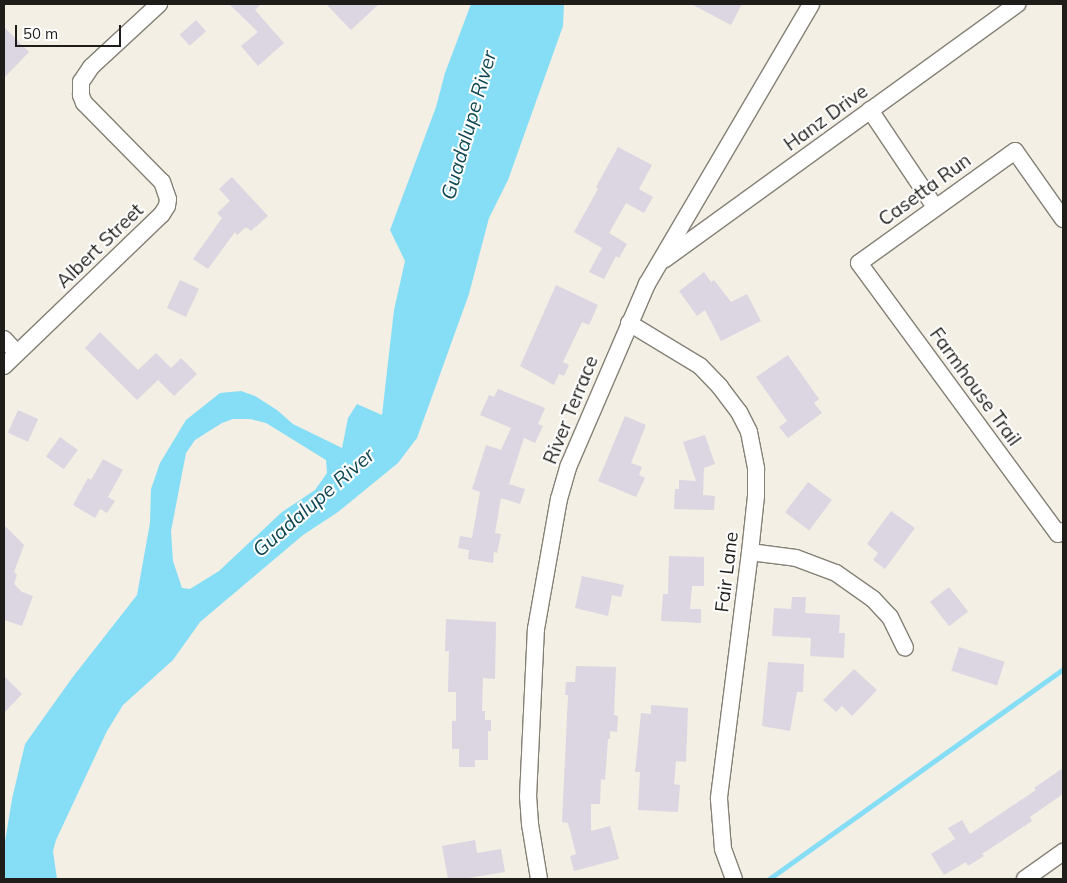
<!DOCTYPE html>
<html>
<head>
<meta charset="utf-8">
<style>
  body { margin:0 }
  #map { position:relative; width:1067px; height:883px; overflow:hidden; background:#f3efe4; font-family:Mulish,sans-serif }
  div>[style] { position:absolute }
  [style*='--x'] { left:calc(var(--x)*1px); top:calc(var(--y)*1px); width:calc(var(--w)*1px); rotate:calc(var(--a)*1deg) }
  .water>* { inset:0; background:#86def6 }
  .stream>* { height:4.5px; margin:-2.25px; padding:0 2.25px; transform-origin:2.25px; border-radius:2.25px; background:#86def6 }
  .building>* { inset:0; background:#dbd6e1; transform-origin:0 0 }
  .roads { filter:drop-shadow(1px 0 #848076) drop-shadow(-1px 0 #848076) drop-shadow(0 1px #848076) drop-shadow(0 -1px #848076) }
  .minor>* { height:16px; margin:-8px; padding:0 8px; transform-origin:8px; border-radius:8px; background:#fff }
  span { translate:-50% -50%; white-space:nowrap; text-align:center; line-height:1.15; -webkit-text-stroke:4px #fff; paint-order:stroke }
  .street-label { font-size:19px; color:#1e1d19 }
  .water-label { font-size:20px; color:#104652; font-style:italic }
  .frame { position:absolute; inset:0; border:5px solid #1e1d19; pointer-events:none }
  .scale { position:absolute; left:15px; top:25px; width:106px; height:22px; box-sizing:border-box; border:2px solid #1e1d19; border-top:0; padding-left:6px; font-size:15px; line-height:18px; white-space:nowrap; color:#1e1d19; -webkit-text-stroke:4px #fff; paint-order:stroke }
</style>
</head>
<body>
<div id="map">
  <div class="water">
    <div style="clip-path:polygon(evenodd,471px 4px,564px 4px,563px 26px,508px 180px,489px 218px,469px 294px,417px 438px,398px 463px,338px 512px,303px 535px,200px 622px,173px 660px,123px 705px,107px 731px,56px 840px,53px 851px,57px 879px,4px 879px,5px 842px,12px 799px,25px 744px,72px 678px,137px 595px,150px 523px,151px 489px,160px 463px,186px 420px,220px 393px,241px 391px,255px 396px,277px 410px,293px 424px,342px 448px,348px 418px,357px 404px,382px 415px,394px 310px,405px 261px,390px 230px,436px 107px,445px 73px,471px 4px,233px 419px,250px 419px,266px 423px,326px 460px,327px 473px,315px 490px,282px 512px,219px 571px,190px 589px,182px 588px,173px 561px,171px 531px,186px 453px,195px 440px,222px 423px,233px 419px)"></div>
  </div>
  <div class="stream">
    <div style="--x:769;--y:879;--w:361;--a:-35.5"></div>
  </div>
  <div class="building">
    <div style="clip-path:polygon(229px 4px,261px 4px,255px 10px,284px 43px,258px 66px,241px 46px,258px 32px)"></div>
    <div style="clip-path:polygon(326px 4px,379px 4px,351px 30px)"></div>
    <div style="clip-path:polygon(691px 4px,742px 4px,731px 25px)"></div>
    <div style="left:196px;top:20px;width:15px;height:22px;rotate:48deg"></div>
    <div style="clip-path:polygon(4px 27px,29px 52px,4px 78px)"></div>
    <div style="clip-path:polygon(618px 147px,652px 165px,639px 189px,653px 197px,644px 213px,626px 203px,609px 233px,627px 244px,619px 258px,616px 256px,604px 279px,589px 272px,602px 248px,574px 232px,598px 189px,596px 187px)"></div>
    <div style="clip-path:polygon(232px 177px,268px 216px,251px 231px,246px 227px,237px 235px,235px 232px,208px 269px,193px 259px,222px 218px,217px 213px,230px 201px,219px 189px)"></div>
    <div style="clip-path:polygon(704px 272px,711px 282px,714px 280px,731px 302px,747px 294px,761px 321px,721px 341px,705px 310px,697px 316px,679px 291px)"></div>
    <div style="left:180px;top:280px;width:21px;height:31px;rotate:25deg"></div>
    <div style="clip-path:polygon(556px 285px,598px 305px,589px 325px,582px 322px,563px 362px,569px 365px,564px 376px,559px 374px,554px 385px,520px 366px)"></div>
    <div style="clip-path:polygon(100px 332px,138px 370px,156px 353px,171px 368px,181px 358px,197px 374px,174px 396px,158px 380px,137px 400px,85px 348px)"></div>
    <div style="clip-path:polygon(788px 355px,819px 399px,814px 403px,822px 413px,788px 438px,779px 427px,787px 421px,756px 377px)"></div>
    <div style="clip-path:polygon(498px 389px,545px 408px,538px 424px,543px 426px,535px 443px,524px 438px,509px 484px,525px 489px,520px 504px,501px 498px,495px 533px,501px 534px,497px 553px,494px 552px,493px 563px,468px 559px,469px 550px,458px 548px,460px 536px,472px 538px,480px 492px,472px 489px,486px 445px,501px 450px,511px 428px,480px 415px,489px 395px,494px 397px)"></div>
    <div style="left:18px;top:410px;width:22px;height:25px;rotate:24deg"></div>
    <div style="clip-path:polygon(625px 416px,646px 425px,631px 463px,642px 467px,639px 475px,645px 478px,636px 497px,598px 481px)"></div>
    <div style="clip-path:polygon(705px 435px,715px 464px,704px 468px,703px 495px,715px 496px,714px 510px,674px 509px,675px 489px,679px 489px,679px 480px,696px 481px,683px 442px)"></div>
    <div style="left:60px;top:437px;width:22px;height:24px;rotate:36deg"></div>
    <div style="clip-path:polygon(103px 459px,123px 470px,108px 497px,115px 501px,107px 513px,100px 509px,95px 518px,73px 505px,88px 478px,91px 480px)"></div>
    <div style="left:808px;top:482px;width:30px;height:38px;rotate:37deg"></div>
    <div style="clip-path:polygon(891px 511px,915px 528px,885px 569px,873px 560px,878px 553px,867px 544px)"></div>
    <div style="clip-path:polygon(4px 525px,24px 545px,14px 572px,17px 575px,14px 584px,22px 592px,33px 596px,22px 626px,4px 620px)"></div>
    <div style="clip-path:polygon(669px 556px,704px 557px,704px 586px,692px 586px,690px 609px,701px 609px,701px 623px,661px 621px,663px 594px,668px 594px)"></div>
    <div style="clip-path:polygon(582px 576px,624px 585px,621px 597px,612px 595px,608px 616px,575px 608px)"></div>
    <div style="left:949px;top:587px;width:31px;height:24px;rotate:52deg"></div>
    <div style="clip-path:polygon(792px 597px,806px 597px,805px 613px,840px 615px,839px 633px,845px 633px,844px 658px,810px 656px,811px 638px,772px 636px,774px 608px,791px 609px)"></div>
    <div style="clip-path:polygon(446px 619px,496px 622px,495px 679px,483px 678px,482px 711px,485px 711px,485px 720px,491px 720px,491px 731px,488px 731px,488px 760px,475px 760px,475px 767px,459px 767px,459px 749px,452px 749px,452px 721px,456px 721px,456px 692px,448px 692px,449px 651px,445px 651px)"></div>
    <div style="left:959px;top:647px;width:48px;height:25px;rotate:18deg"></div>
    <div style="clip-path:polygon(768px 662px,804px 664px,803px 692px,797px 692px,790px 731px,762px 726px)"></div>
    <div style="clip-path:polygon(576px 666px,616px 667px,614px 715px,618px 716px,617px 732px,610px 731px,610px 739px,608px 739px,605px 780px,601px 779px,600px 804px,591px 804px,591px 831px,610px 826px,619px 859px,574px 871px,570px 856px,576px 854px,568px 823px,562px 822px,568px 695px,565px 695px,566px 682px,575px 682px)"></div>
    <div style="clip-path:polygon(854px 669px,877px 690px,852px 716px,842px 706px,836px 712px,823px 700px)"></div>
    <div style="clip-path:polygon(4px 676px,22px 694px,4px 713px)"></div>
    <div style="clip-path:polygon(651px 705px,688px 708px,686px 762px,676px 761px,674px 784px,680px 785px,678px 812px,638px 810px,640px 772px,635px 772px,641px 713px,651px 714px)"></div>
    <div style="clip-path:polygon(1063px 768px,1063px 794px,1030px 817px,1032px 821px,982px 854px,984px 856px,968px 866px,966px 862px,944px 875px,931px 854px,955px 839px,948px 828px,962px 820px,970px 834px,1036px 790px,1034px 788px)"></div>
    <div style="clip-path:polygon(475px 840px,477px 853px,501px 849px,505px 872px,462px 879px,448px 879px,442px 846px)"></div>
  </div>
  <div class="roads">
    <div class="minor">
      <div style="--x:870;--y:110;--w:117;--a:56.2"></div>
      <div style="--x:1063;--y:219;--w:83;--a:-125.2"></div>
      <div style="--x:1015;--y:151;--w:192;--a:144.3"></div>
      <div style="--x:859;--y:263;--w:336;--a:53.7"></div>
      <div style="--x:1058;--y:534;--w:6;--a:-31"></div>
      <div style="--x:665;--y:259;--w:435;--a:-35.9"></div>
      <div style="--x:629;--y:323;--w:83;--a:31.2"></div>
      <div style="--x:700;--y:366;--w:29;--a:46"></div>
      <div style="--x:720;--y:387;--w:31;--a:53"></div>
      <div style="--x:739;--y:412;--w:22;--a:63"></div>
      <div style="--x:749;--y:432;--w:38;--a:79"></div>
      <div style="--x:756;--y:469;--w:27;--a:90"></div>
      <div style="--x:756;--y:496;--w:56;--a:96.1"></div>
      <div style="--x:750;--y:552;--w:249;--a:97.2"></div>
      <div style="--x:719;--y:799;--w:50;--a:85.4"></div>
      <div style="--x:723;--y:849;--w:32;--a:70"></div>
      <div style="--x:4;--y:339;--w:19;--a:47"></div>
      <div style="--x:4;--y:366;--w:219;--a:-43.9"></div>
      <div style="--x:162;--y:214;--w:9;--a:-58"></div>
      <div style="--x:167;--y:206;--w:7;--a:-82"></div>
      <div style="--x:168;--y:199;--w:18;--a:-109"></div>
      <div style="--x:162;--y:182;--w:111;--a:-134.6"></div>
      <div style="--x:84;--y:103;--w:9;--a:-111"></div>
      <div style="--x:81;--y:95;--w:13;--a:-90"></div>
      <div style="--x:81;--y:82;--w:18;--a:-56"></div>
      <div style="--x:91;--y:67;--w:93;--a:-42.8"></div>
      <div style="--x:750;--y:552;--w:46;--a:7.4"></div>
      <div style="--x:796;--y:558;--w:43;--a:20.6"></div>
      <div style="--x:836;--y:573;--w:45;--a:35.1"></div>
      <div style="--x:873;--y:599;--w:25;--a:47"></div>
      <div style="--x:890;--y:617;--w:34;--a:64"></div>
      <div style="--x:539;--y:879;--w:56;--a:-99.3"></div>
      <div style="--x:530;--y:824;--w:27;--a:-94"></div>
      <div style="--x:528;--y:797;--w:168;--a:-87.3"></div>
      <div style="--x:536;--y:629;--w:132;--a:-80"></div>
      <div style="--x:559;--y:499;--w:35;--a:-74"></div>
      <div style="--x:569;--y:465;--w:197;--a:-66.7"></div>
      <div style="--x:647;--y:284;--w:324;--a:-59.6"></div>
      <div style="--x:1025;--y:879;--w:47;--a:-35.4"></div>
    </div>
  </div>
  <div class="street-label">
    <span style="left:826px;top:118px;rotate:-36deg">Hanz Drive</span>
    <span style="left:925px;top:190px;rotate:-36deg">Casetta Run</span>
    <span style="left:100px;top:246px;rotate:-44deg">Albert Street</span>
    <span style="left:975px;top:387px;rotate:54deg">Farmhouse Trail</span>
    <span style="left:571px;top:410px;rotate:-68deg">River Terrace</span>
    <span style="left:727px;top:572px;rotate:-83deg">Fair Lane</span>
  </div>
  <div class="water-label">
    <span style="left:468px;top:125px;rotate:-74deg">Guadalupe River</span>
    <span style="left:313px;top:502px;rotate:-41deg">Guadalupe River</span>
  </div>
  <div class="frame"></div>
  <div class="scale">50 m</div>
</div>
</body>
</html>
